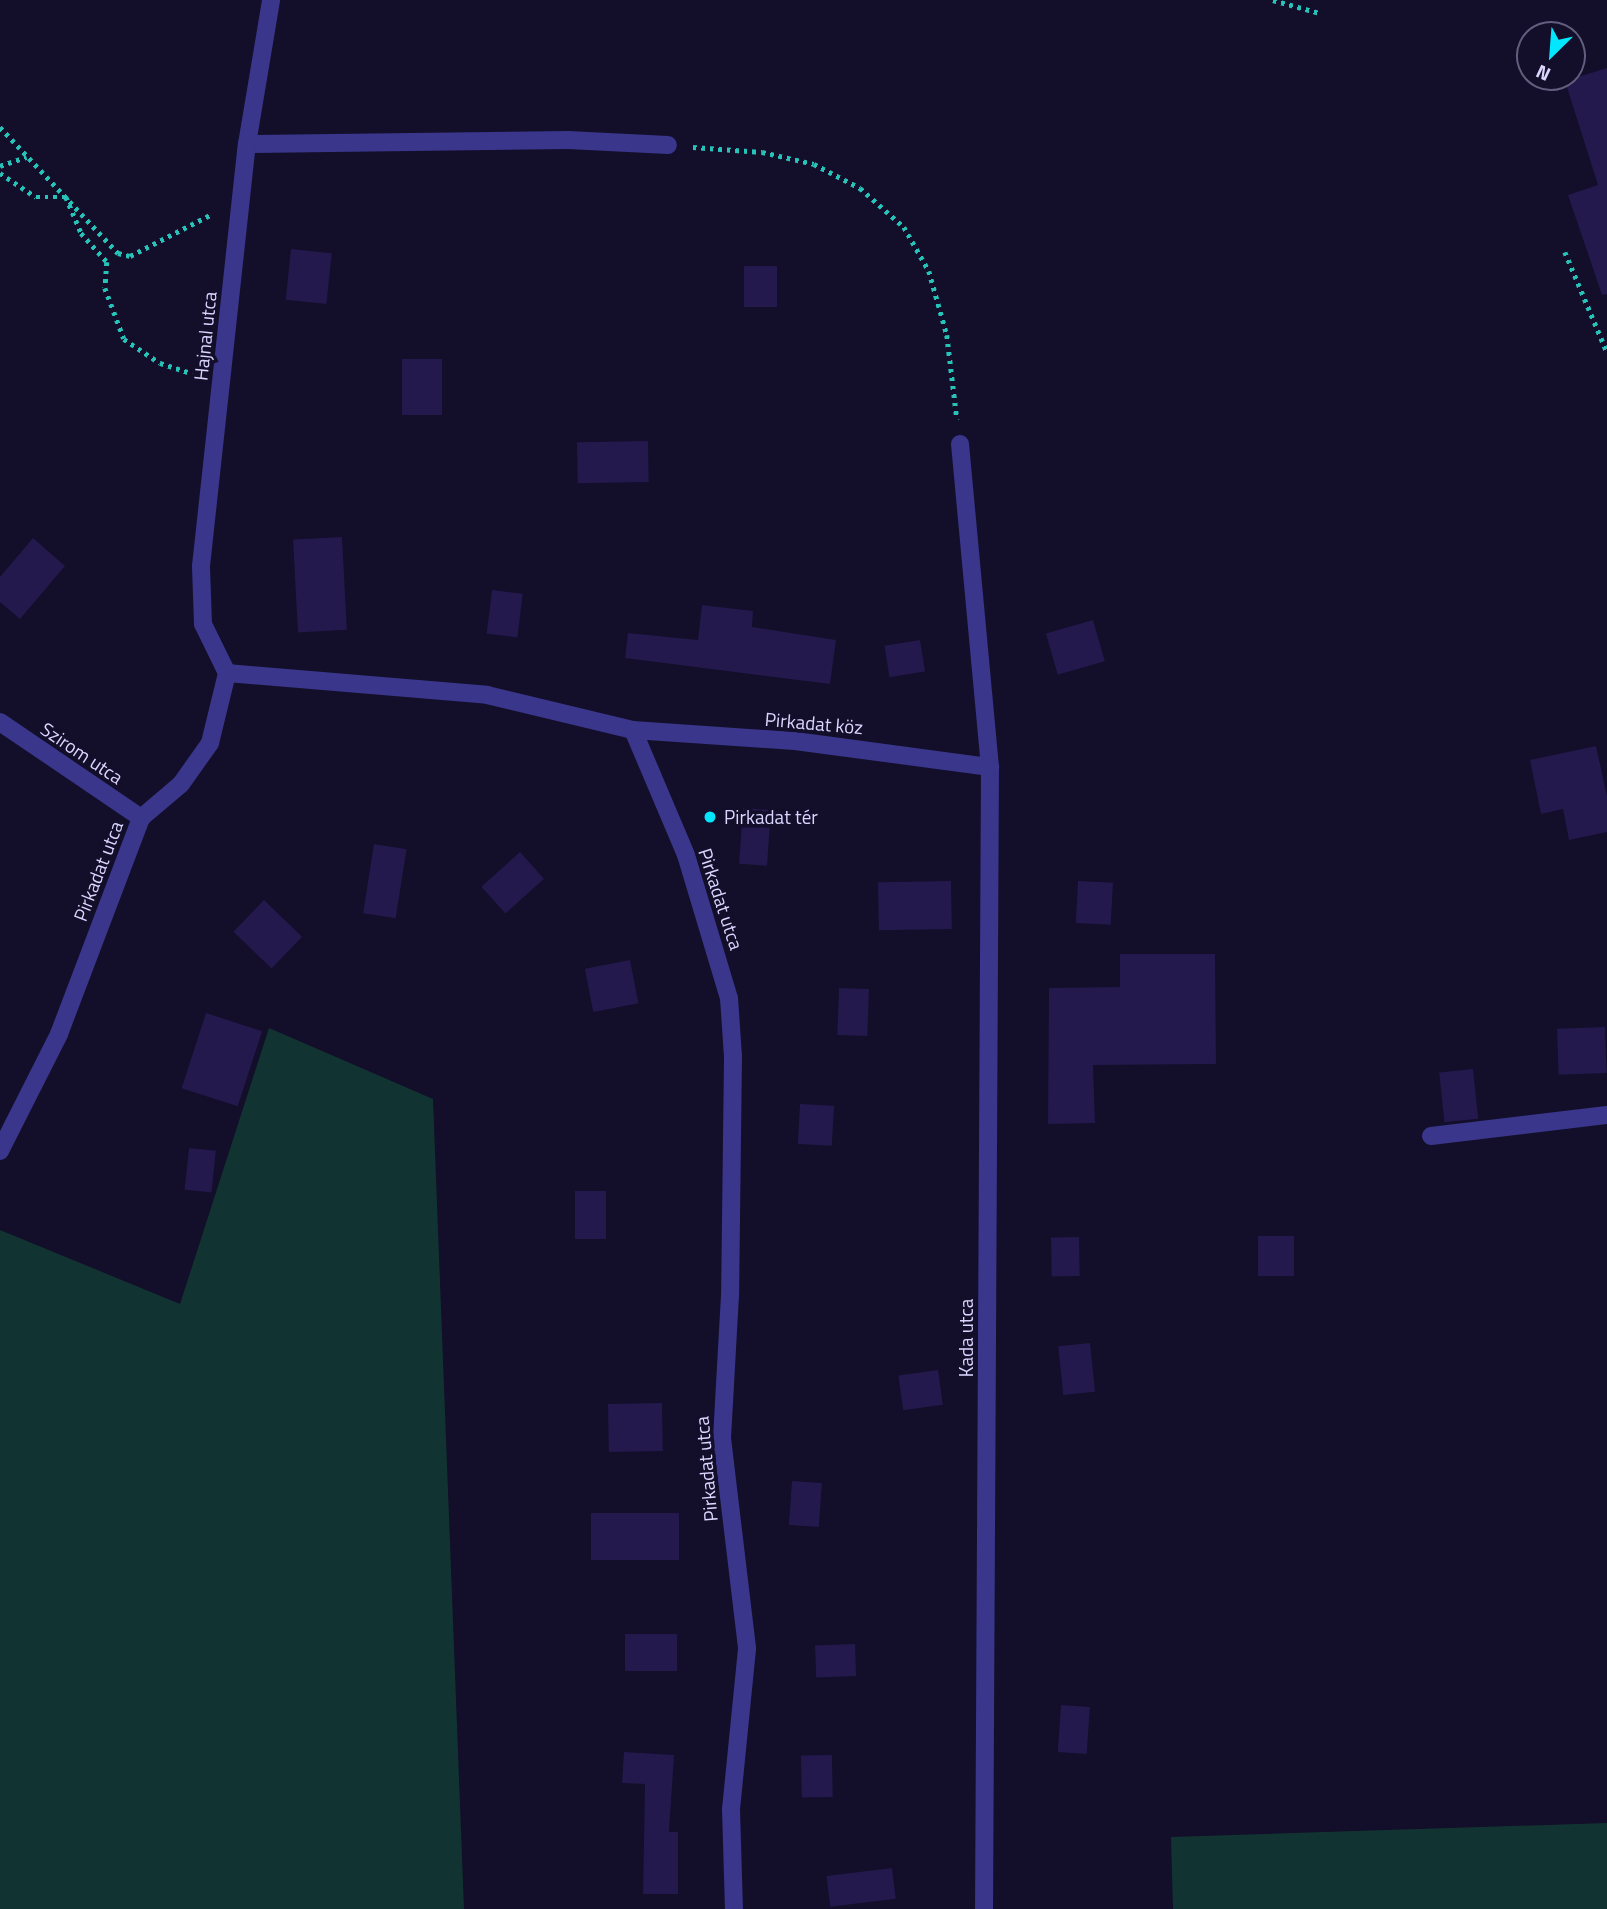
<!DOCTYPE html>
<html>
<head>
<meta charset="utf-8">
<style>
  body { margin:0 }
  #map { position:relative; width:1607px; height:1909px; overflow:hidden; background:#130e29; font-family:"Titillium Web",sans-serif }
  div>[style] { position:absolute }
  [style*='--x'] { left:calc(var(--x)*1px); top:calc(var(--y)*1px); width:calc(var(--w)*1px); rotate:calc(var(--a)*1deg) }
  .green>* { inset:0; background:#113432 }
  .building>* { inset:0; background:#23194c; transform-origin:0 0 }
  .path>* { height:4.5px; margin-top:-2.25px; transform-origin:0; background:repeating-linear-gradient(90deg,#27c3b9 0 3.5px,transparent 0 8.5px) }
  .minor>* { height:18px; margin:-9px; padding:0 9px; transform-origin:9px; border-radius:9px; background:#39368b }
  .dots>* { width:19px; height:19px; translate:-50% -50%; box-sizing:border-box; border:4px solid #130e29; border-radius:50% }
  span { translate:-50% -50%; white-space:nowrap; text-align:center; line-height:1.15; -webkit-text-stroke:7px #130e29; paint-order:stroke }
  .street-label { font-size:19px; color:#dbd6ff }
  .poi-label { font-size:19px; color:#dbd6ff }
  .left { translate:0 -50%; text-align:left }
  .north { position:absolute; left:1516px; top:21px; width:70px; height:70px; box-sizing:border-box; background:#130e29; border:2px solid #635e7f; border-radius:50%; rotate:205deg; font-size:19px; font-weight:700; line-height:28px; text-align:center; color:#dbd6ff }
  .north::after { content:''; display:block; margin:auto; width:24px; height:32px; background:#02e7ff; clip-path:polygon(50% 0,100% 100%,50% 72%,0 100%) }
</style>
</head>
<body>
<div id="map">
  <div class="green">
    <div style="clip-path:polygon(269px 1028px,433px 1099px,464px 1909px,0 1909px,0 1230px,180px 1304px)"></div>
    <div style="clip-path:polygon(1607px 1823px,1607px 1909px,1173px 1909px,1171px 1837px)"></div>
  </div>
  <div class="building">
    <div style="clip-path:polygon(1607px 68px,1607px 294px,1602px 295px,1568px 195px,1598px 185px,1565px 81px)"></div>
    <div style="left:291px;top:249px;width:41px;height:51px;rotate:6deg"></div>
    <div style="left:744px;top:266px;width:33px;height:41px"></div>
    <div style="left:402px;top:359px;width:40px;height:56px"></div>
    <div style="left:648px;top:441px;width:41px;height:71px;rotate:89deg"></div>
    <div style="left:342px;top:537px;width:93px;height:49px;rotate:87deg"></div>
    <div style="clip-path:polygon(33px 538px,65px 566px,20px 619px,0 602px,0 577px)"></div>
    <div style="left:492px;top:590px;width:31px;height:44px;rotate:7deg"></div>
    <div style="clip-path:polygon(702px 605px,753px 611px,752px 627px,836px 640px,830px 684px,625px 658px,628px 633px,698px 640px)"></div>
    <div style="left:1093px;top:620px;width:43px;height:49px;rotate:74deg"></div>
    <div style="left:920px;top:640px;width:32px;height:36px;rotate:81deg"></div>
    <div style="clip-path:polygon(1596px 746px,1607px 796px,1607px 832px,1569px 840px,1563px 809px,1541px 814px,1530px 760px)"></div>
    <div style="left:743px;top:808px;width:28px;height:56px;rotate:4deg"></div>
    <div style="left:374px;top:844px;width:33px;height:70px;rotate:9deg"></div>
    <div style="left:520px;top:852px;width:36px;height:52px;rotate:48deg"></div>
    <div style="left:951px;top:881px;width:48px;height:73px;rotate:89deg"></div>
    <div style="left:1078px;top:881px;width:35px;height:42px;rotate:3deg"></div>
    <div style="left:264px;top:900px;width:53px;height:44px;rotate:44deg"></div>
    <div style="clip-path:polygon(1120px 954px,1215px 954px,1216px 1064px,1093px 1065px,1095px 1123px,1048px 1124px,1049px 988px,1120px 987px)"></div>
    <div style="left:630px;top:960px;width:44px;height:46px;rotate:79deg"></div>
    <div style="left:839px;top:988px;width:30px;height:47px;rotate:2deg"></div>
    <div style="left:206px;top:1013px;width:59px;height:79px;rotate:18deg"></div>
    <div style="left:1605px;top:1027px;width:46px;height:48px;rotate:88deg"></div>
    <div style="left:1473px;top:1069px;width:50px;height:34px;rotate:84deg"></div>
    <div style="left:800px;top:1104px;width:34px;height:40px;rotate:3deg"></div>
    <div style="left:189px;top:1148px;width:27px;height:42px;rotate:6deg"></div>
    <div style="left:575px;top:1191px;width:31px;height:48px"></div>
    <div style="left:1258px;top:1236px;width:36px;height:40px"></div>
    <div style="left:1079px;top:1237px;width:39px;height:28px;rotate:89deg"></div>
    <div style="left:1090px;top:1343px;width:49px;height:32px;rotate:84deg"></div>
    <div style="left:938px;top:1370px;width:35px;height:40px;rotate:82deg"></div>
    <div style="left:662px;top:1403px;width:48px;height:54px;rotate:89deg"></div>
    <div style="left:792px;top:1481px;width:30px;height:44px;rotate:4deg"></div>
    <div style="left:679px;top:1513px;width:47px;height:88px;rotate:90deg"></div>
    <div style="left:625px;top:1634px;width:52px;height:37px"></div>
    <div style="left:855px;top:1644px;width:32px;height:40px;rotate:88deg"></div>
    <div style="left:1061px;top:1705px;width:29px;height:47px;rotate:4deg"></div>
    <div style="clip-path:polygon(624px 1752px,674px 1755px,669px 1832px,678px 1832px,678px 1894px,643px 1894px,645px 1784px,622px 1783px)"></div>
    <div style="left:832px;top:1755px;width:42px;height:31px;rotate:89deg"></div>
    <div style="left:892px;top:1868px;width:31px;height:66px;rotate:83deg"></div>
  </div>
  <div class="path">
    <div style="--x:1273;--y:0;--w:49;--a:15.5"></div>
    <div style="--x:0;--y:127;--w:173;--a:46.9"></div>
    <div style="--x:118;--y:253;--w:12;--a:14"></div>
    <div style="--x:130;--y:256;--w:92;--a:-27.1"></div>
    <div style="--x:693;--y:147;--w:69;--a:4.1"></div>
    <div style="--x:762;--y:152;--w:53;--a:13"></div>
    <div style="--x:814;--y:164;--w:52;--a:27.6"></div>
    <div style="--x:860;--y:188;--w:59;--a:41.6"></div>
    <div style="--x:904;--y:227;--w:51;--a:60.4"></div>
    <div style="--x:929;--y:271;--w:66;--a:74.3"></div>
    <div style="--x:947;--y:335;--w:85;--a:83.2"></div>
    <div style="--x:0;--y:166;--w:28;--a:-19"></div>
    <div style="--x:0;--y:173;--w:43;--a:33.7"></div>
    <div style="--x:36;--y:197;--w:30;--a:0"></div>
    <div style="--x:66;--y:197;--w:39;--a:67"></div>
    <div style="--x:81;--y:233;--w:39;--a:48"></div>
    <div style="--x:107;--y:262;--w:26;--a:94"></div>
    <div style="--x:105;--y:288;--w:54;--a:69.6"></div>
    <div style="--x:124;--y:339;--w:43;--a:33.7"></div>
    <div style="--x:160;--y:363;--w:36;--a:18"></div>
    <div style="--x:1565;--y:252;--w:108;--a:67.2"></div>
  </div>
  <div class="minor">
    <div style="--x:247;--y:144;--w:321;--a:-0.7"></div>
    <div style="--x:568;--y:140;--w:100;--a:2.9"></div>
    <div style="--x:960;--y:444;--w:324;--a:84.7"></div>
    <div style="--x:990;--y:767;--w:1142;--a:90.3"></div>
    <div style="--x:227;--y:673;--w:261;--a:4.8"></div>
    <div style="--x:487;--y:695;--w:150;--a:13.5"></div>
    <div style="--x:633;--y:730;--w:136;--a:67"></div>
    <div style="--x:686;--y:855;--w:149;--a:73.3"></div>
    <div style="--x:729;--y:998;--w:58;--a:86.1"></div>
    <div style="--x:733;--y:1056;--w:239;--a:90.7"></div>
    <div style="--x:730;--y:1295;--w:143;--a:93.2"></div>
    <div style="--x:722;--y:1438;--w:212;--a:83.2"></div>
    <div style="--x:747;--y:1649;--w:161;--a:95.7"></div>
    <div style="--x:731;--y:1809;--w:100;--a:88.3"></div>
    <div style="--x:227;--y:673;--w:55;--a:-116.1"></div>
    <div style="--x:203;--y:624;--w:58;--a:-92"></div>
    <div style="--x:201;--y:566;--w:424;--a:-83.8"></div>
    <div style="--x:247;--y:144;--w:146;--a:-80.5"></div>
    <div style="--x:0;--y:722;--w:171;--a:34.2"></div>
    <div style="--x:633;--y:730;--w:162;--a:3.9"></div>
    <div style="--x:795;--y:741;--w:197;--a:7.6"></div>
    <div style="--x:1431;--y:1136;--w:177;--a:-6.8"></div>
    <div style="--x:0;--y:1151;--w:131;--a:-63.2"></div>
    <div style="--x:59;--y:1034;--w:231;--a:-69.2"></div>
    <div style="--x:141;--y:818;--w:52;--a:-40.4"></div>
    <div style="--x:181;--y:784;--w:50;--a:-54.7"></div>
    <div style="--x:210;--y:743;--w:72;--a:-76.3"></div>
  </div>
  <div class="dots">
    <div style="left:710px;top:817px;background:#02e7ff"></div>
  </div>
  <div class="street-label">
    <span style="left:205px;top:336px;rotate:-84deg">Hajnal utca</span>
    <span style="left:814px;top:723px;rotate:5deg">Pirkadat köz</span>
    <span style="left:82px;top:753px;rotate:34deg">Szirom utca</span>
    <span style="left:98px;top:871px;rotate:-69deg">Pirkadat utca</span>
    <span style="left:721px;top:899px;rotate:72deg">Pirkadat utca</span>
    <span style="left:966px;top:1338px;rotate:-90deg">Kada utca</span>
    <span style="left:706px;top:1469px;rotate:-95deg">Pirkadat utca</span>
  </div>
  <div class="poi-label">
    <span class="left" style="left:724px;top:817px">Pirkadat tér</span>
  </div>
  <div class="north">N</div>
</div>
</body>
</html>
